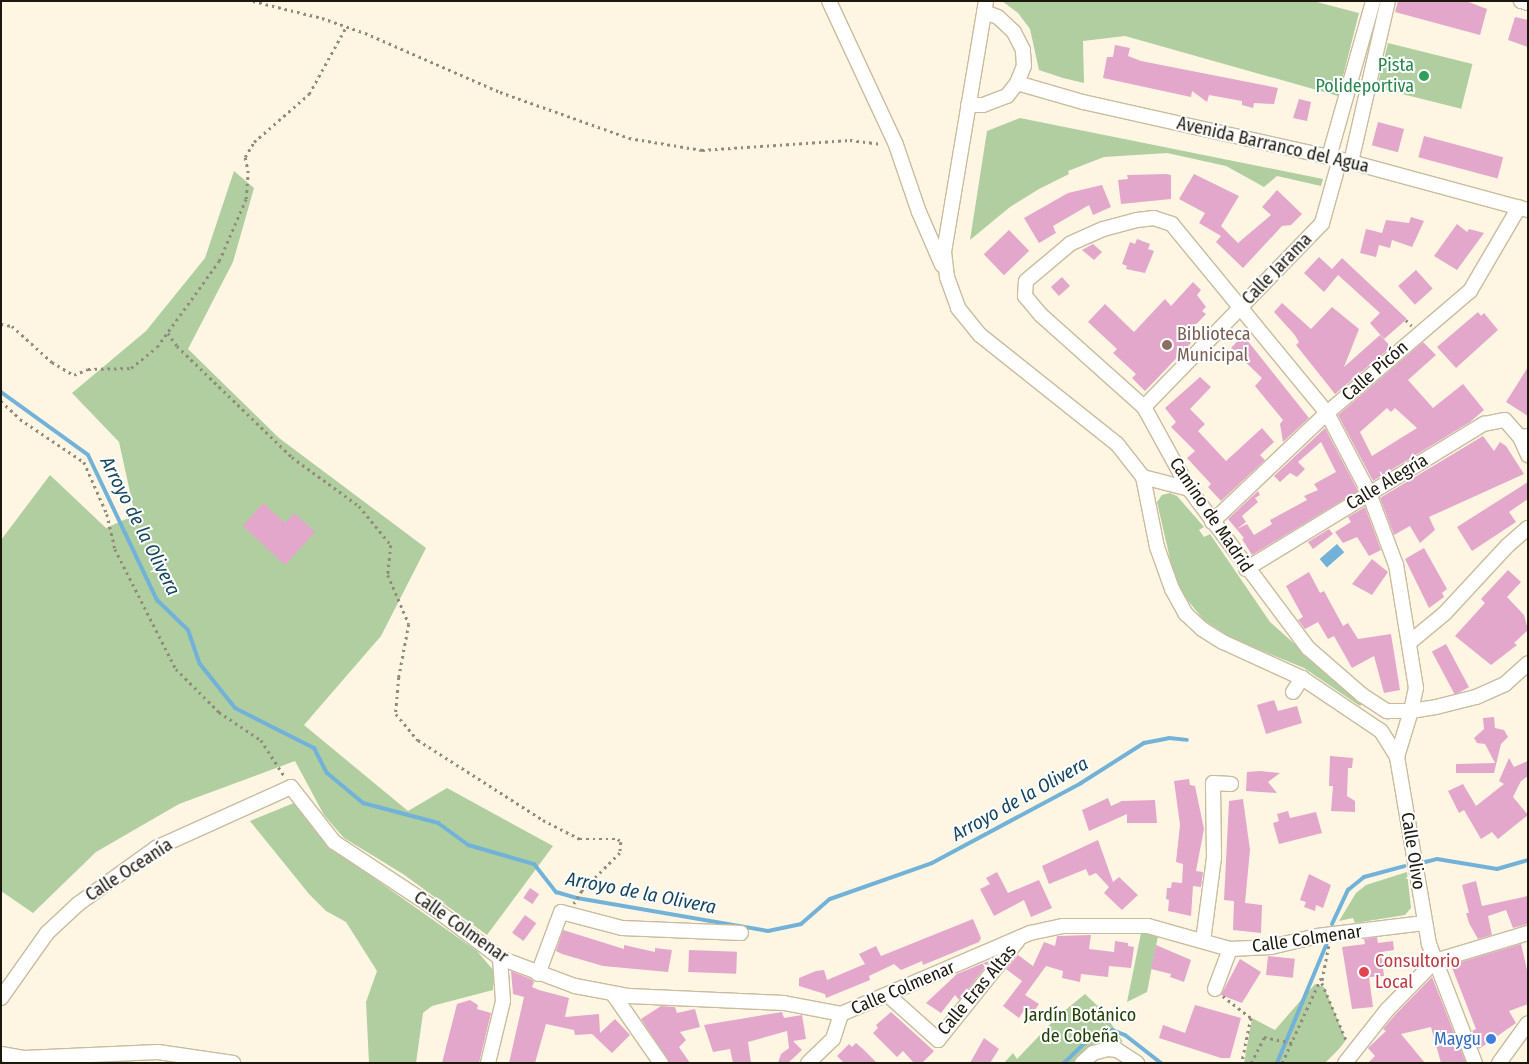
<!DOCTYPE html>
<html>
<head>
<meta charset="utf-8">
<style>
  body { margin:0 }
  #map { position:relative; width:1529px; height:1064px; overflow:hidden; background:#fef6e3; font-family:"Fira Sans Condensed",sans-serif }
  div>[style] { position:absolute }
  [style*='--x'] { left:calc(var(--x)*1px); top:calc(var(--y)*1px); width:calc(var(--w)*1px); rotate:calc(var(--a)*1deg) }
  .green>* { inset:0; background:#b0ce9f; transform-origin:0 0 }
  .water>* { inset:0; background:#73b2d8; transform-origin:0 0 }
  .stream>* { height:4px; margin:-2px; padding:0 2px; transform-origin:2px; border-radius:2px; background:#73b2d8 }
  .building>* { inset:0; background:#e3a7cb; transform-origin:0 0 }
  .path>* { height:2.5px; margin-top:-1.25px; transform-origin:0; background:repeating-linear-gradient(90deg,#928b7c 0 2.5px,transparent 0 6.5px) }
  .roads { filter:drop-shadow(1px 0 #c9bc9e) drop-shadow(-1px 0 #c9bc9e) drop-shadow(0 1px #c9bc9e) drop-shadow(0 -1px #c9bc9e) }
  .minor>* { height:14px; margin:-7px; padding:0 7px; transform-origin:7px; border-radius:7px; background:#fff }
  .dots>* { width:14px; height:14px; translate:-50% -50%; box-sizing:border-box; border:2px solid #fff; border-radius:50% }
  span { translate:-50% -50%; white-space:nowrap; text-align:center; line-height:1.15; -webkit-text-stroke:4px #fff; paint-order:stroke }
  .leisure-label { font-size:18px; color:#27864d }
  .right { translate:-100% -50%; text-align:right }
  .street-label { font-size:18px; color:#1d180d }
  .education-label { font-size:18px; color:#785e54 }
  .left { translate:0 -50%; text-align:left }
  .health-label { font-size:18px; color:#be3a42 }
  .park-label { font-size:18px; color:#203f03 }
  .shop-label { font-size:18px; color:#366cbe }
  .water-label { font-size:19px; color:#134560; font-style:italic }
  .frame { position:absolute; inset:0; border:2px solid #1d180d; pointer-events:none }
</style>
</head>
<body>
<div id="map">
  <div class="green">
    <div style="clip-path:polygon(1002px 1px,1313px 1px,1359px 13px,1338px 96px,1125px 36px,1083px 41px,1084px 83px,1063px 78px,1039px 70px,1030px 29px,1018px 13px)"></div>
    <div style="left:1388px;top:43px;width:87px;height:46px;rotate:14deg"></div>
    <div style="clip-path:polygon(1020px 118px,1323px 179px,1321px 186px,1277px 176px,1264px 187px,1226px 166px,1167px 153px,1104px 157px,1068px 171px,1069px 174px,1039px 189px,1010px 207px,970px 240px,987px 131px)"></div>
    <div style="clip-path:polygon(234px 171px,254px 188px,233px 262px,188px 349px,279px 438px,426px 548px,381px 636px,304px 725px,408px 811px,447px 788px,553px 846px,487px 935px,403px 874px,344px 838px,324px 815px,295px 761px,179px 804px,96px 852px,33px 913px,1px 891px,1px 540px,50px 475px,106px 528px,135px 515px,119px 442px,72px 393px,146px 331px,205px 258px)"></div>
    <div style="clip-path:polygon(1170px 493px,1177px 496px,1204px 527px,1199px 530px,1204px 537px,1210px 534px,1270px 622px,1362px 704px,1360px 706px,1304px 668px,1231px 638px,1204px 620px,1184px 596px,1173px 572px,1157px 502px,1162px 495px)"></div>
    <div style="clip-path:polygon(294px 803px,330px 847px,477px 951px,494px 971px,493px 990px,432px 1006px,423px 1013px,416px 1063px,369px 1063px,366px 1002px,377px 971px,346px 922px,326px 911px,309px 894px,250px 821px)"></div>
    <div style="clip-path:polygon(1407px 872px,1411px 908px,1405px 915px,1355px 923px,1353px 918px,1339px 921px,1356px 893px,1366px 885px)"></div>
    <div style="clip-path:polygon(1141px 933px,1158px 936px,1147px 992px,1127px 1002px)"></div>
    <div style="clip-path:polygon(1315px 984px,1324px 987px,1346px 1040px,1339px 1049px,1325px 1063px,1244px 1063px,1252px 1018px,1275px 1030px)"></div>
    <div style="clip-path:polygon(1085px 994px,1103px 1011px,1123px 1042px,1104px 1039px,1095px 1043px,1073px 1063px,1004px 1063px,1013px 1053px,1017px 1059px,1058px 1016px)"></div>
  </div>
  <div class="water">
    <div style="left:1337px;top:544px;width:11px;height:23px;rotate:49deg"></div>
  </div>
  <div class="stream">
    <div style="--x:1;--y:392;--w:107;--a:35.9"></div>
    <div style="--x:88;--y:455;--w:161;--a:64.6"></div>
    <div style="--x:157;--y:600;--w:43;--a:44.1"></div>
    <div style="--x:188;--y:630;--w:36;--a:71"></div>
    <div style="--x:200;--y:664;--w:56;--a:51.5"></div>
    <div style="--x:235;--y:708;--w:89;--a:26.9"></div>
    <div style="--x:314;--y:748;--w:28;--a:63"></div>
    <div style="--x:327;--y:773;--w:47;--a:39.8"></div>
    <div style="--x:363;--y:803;--w:78;--a:14.9"></div>
    <div style="--x:438;--y:823;--w:37;--a:36"></div>
    <div style="--x:468;--y:845;--w:69;--a:16.1"></div>
    <div style="--x:534;--y:864;--w:36;--a:52"></div>
    <div style="--x:556;--y:892;--w:22;--a:16"></div>
    <div style="--x:577;--y:898;--w:194;--a:9.8"></div>
    <div style="--x:768;--y:931;--w:34;--a:-12"></div>
    <div style="--x:801;--y:924;--w:38;--a:-41"></div>
    <div style="--x:830;--y:899;--w:108;--a:-19.4"></div>
    <div style="--x:932;--y:863;--w:169;--a:-28.2"></div>
    <div style="--x:1081;--y:783;--w:75;--a:-32.4"></div>
    <div style="--x:1144;--y:743;--w:25;--a:-11"></div>
    <div style="--x:1169;--y:738;--w:18;--a:6"></div>
    <div style="--x:1425;--y:862;--w:12;--a:-14"></div>
    <div style="--x:1437;--y:859;--w:61;--a:9.5"></div>
    <div style="--x:1497;--y:869;--w:32;--a:-16"></div>
    <div style="--x:1332;--y:924;--w:38;--a:-65"></div>
    <div style="--x:1348;--y:890;--w:21;--a:-39"></div>
    <div style="--x:1364;--y:877;--w:42;--a:-15"></div>
    <div style="--x:1064;--y:1063;--w:33;--a:-44"></div>
    <div style="--x:1088;--y:1040;--w:26;--a:-23"></div>
    <div style="--x:1112;--y:1030;--w:14;--a:21"></div>
    <div style="--x:1125;--y:1035;--w:46;--a:37.9"></div>
    <div style="--x:1277;--y:1063;--w:130;--a:-67.4"></div>
  </div>
  <div class="building">
    <div style="clip-path:polygon(1398px 1px,1466px 1px,1487px 9px,1480px 35px,1395px 12px)"></div>
    <div style="clip-path:polygon(1515px 17px,1528px 20px,1528px 47px,1508px 40px)"></div>
    <div style="clip-path:polygon(1115px 45px,1130px 48px,1128px 56px,1141px 61px,1278px 88px,1274px 104px,1254px 103px,1253px 108px,1242px 105px,1242px 101px,1209px 95px,1207px 102px,1192px 91px,1191px 97px,1103px 78px,1107px 57px,1113px 57px)"></div>
    <div style="clip-path:polygon(1299px 99px,1311px 102px,1307px 121px,1293px 118px)"></div>
    <div style="left:1378px;top:122px;width:27px;height:24px;rotate:15deg"></div>
    <div style="left:1424px;top:136px;width:82px;height:22px;rotate:15deg"></div>
    <div style="clip-path:polygon(1166px 174px,1171px 175px,1171px 199px,1121px 204px,1118px 180px,1128px 179px,1127px 175px)"></div>
    <div style="clip-path:polygon(1194px 174px,1239px 196px,1221px 226px,1238px 243px,1271px 215px,1262px 207px,1277px 190px,1302px 214px,1291px 225px,1282px 226px,1243px 268px,1216px 242px,1221px 236px,1199px 223px,1205px 213px,1179px 199px)"></div>
    <div style="clip-path:polygon(1102px 185px,1111px 207px,1093px 215px,1089px 205px,1053px 226px,1056px 233px,1039px 243px,1024px 218px,1068px 193px)"></div>
    <div style="clip-path:polygon(1411px 217px,1424px 221px,1412px 247px,1392px 240px,1390px 248px,1379px 245px,1376px 257px,1360px 253px,1366px 229px,1382px 233px,1386px 220px,1409px 223px)"></div>
    <div style="clip-path:polygon(1457px 224px,1467px 232px,1469px 229px,1484px 233px,1457px 270px,1434px 256px)"></div>
    <div style="left:1009px;top:230px;width:29px;height:35px;rotate:46deg"></div>
    <div style="clip-path:polygon(1137px 239px,1150px 244px,1148px 249px,1154px 251px,1145px 273px,1126px 269px,1127px 266px,1122px 264px,1130px 242px,1135px 244px)"></div>
    <div style="clip-path:polygon(1093px 244px,1102px 252px,1094px 260px,1082px 250px)"></div>
    <div style="clip-path:polygon(1319px 257px,1332px 269px,1342px 258px,1407px 319px,1384px 339px,1370px 323px,1380px 313px,1338px 275px,1324px 292px,1304px 273px)"></div>
    <div style="left:1416px;top:270px;width:25px;height:24px;rotate:48deg"></div>
    <div style="left:1062px;top:277px;width:12px;height:15px;rotate:48deg"></div>
    <div style="clip-path:polygon(1193px 282px,1201px 290px,1197px 295px,1206px 307px,1202px 311px,1206px 314px,1184px 337px,1191px 343px,1145px 391px,1132px 378px,1136px 374px,1113px 353px,1117px 349px,1088px 322px,1105px 304px,1134px 332px,1165px 299px,1171px 306px)"></div>
    <div style="clip-path:polygon(1282px 303px,1311px 329px,1332px 307px,1359px 329px,1344px 367px,1380px 335px,1391px 347px,1335px 394px,1296px 345px,1299px 342px,1294px 334px,1274px 312px)"></div>
    <div style="clip-path:polygon(1478px 312px,1481px 316px,1484px 313px,1498px 330px,1456px 368px,1437px 347px)"></div>
    <div style="clip-path:polygon(1243px 335px,1309px 418px,1283px 442px,1280px 424px,1283px 420px,1255px 386px,1262px 378px,1231px 348px)"></div>
    <div style="clip-path:polygon(evenodd,1423px 342px,1436px 355px,1408px 380px,1433px 408px,1463px 384px,1484px 410px,1470px 422px,1373px 481px,1338px 415px,1423px 342px,1387px 408px,1391px 412px,1395px 408px,1417px 428px,1372px 456px,1360px 432px,1387px 408px)"></div>
    <div style="clip-path:polygon(1528px 367px,1528px 416px,1506px 402px)"></div>
    <div style="clip-path:polygon(1200px 377px,1211px 387px,1190px 409px,1205px 424px,1198px 431px,1226px 461px,1262px 428px,1274px 442px,1260px 455px,1265px 460px,1221px 501px,1208px 487px,1211px 484px,1187px 458px,1195px 451px,1171px 427px,1176px 422px,1165px 408px)"></div>
    <div style="clip-path:polygon(1325px 428px,1358px 491px,1252px 555px,1242px 539px,1244px 538px,1228px 519px,1258px 491px,1260px 495px,1255px 498px,1258px 502px,1242px 516px,1246px 522px,1237px 529px,1247px 524px,1254px 535px,1272px 524px,1270px 520px,1307px 500px,1304px 496px,1318px 490px,1314px 484px,1336px 472px,1321px 442px,1298px 462px,1305px 469px,1297px 477px,1290px 473px,1280px 482px,1274px 476px)"></div>
    <div style="clip-path:polygon(1483px 436px,1494px 451px,1500px 442px,1506px 446px,1524px 474px,1429px 517px,1435px 530px,1420px 543px,1410px 526px,1394px 535px,1380px 498px)"></div>
    <div style="clip-path:polygon(1528px 482px,1528px 499px,1509px 512px,1516px 522px,1472px 551px,1457px 527px)"></div>
    <div style="clip-path:polygon(263px 503px,285px 523px,294px 513px,315px 532px,285px 565px,243px 526px)"></div>
    <div style="clip-path:polygon(1365px 507px,1381px 550px,1369px 556px,1357px 537px,1343px 543px,1335px 532px,1351px 522px,1348px 517px)"></div>
    <div style="clip-path:polygon(1329px 529px,1333px 534px,1313px 549px,1308px 542px)"></div>
    <div style="clip-path:polygon(1424px 548px,1447px 589px,1442px 593px,1444px 597px,1429px 608px,1405px 559px)"></div>
    <div style="clip-path:polygon(1372px 559px,1388px 572px,1372px 595px,1352px 584px)"></div>
    <div style="clip-path:polygon(1508px 570px,1521px 582px,1507px 597px,1524px 615px,1528px 630px,1514px 643px,1517px 645px,1491px 665px,1455px 636px,1485px 603px,1481px 599px)"></div>
    <div style="clip-path:polygon(1309px 572px,1320px 593px,1324px 591px,1343px 626px,1348px 623px,1358px 639px,1391px 634px,1400px 690px,1384px 693px,1374px 656px,1352px 668px,1334px 636px,1328px 639px,1318px 622px,1305px 629px,1298px 620px,1303px 617px,1286px 586px)"></div>
    <div style="left:1446px;top:644px;width:49px;height:16px;rotate:62deg"></div>
    <div style="clip-path:polygon(1274px 700px,1278px 711px,1297px 706px,1302px 723px,1266px 734px,1257px 705px)"></div>
    <div style="clip-path:polygon(1494px 717px,1495px 728px,1504px 730px,1508px 737px,1501px 744px,1494px 773px,1456px 773px,1456px 764px,1495px 763px,1485px 744px,1477px 743px,1474px 738px,1484px 729px,1483px 718px)"></div>
    <div style="clip-path:polygon(1330px 756px,1353px 758px,1352px 768px,1348px 768px,1347px 796px,1355px 801px,1355px 812px,1331px 811px,1333px 786px,1329px 786px)"></div>
    <div style="clip-path:polygon(1509px 758px,1514px 767px,1528px 761px,1528px 776px,1521px 781px,1513px 797px,1528px 815px,1498px 839px,1492px 832px,1481px 839px,1464px 810px,1459px 813px,1448px 791px,1463px 784px,1476px 806px,1504px 784px,1499px 781px)"></div>
    <div style="clip-path:polygon(1260px 771px,1280px 773px,1268px 782px,1277px 793px,1246px 791px,1247px 772px)"></div>
    <div style="clip-path:polygon(1189px 779px,1190px 785px,1195px 786px,1204px 829px,1196px 871px,1203px 872px,1201px 887px,1193px 886px,1191px 916px,1168px 911px,1169px 900px,1166px 899px,1167px 888px,1171px 888px,1172px 882px,1182px 883px,1183px 864px,1176px 862px,1180px 825px,1174px 781px)"></div>
    <div style="clip-path:polygon(1108px 798px,1111px 806px,1122px 801px,1155px 800px,1157px 823px,1127px 823px,1127px 814px,1089px 831px,1082px 810px)"></div>
    <div style="clip-path:polygon(1243px 799px,1250px 850px,1245px 903px,1262px 905px,1261px 933px,1233px 930px,1234px 901px,1224px 900px,1229px 801px)"></div>
    <div style="clip-path:polygon(1288px 811px,1290px 818px,1316px 812px,1322px 833px,1279px 844px,1273px 823px,1279px 821px,1277px 814px)"></div>
    <div style="clip-path:polygon(1098px 840px,1113px 882px,1119px 877px,1138px 895px,1122px 910px,1104px 893px,1109px 887px,1096px 873px,1089px 876px,1086px 869px,1049px 884px,1042px 866px)"></div>
    <div style="clip-path:polygon(997px 872px,1008px 893px,1039px 880px,1052px 908px,1031px 917px,1024px 900px,994px 916px,980px 889px,990px 884px,986px 878px)"></div>
    <div style="clip-path:polygon(1309px 874px,1331px 885px,1323px 908px,1316px 905px,1315px 911px,1304px 907px,1306px 902px,1300px 900px)"></div>
    <div style="clip-path:polygon(1476px 881px,1482px 906px,1528px 896px,1528px 924px,1513px 928px,1506px 910px,1488px 916px,1492px 935px,1478px 939px,1469px 923px,1466px 913px,1469px 913px,1462px 885px)"></div>
    <div style="left:530px;top:888px;width:11px;height:12px;rotate:34deg"></div>
    <div style="left:525px;top:915px;width:14px;height:22px;rotate:36deg"></div>
    <div style="clip-path:polygon(973px 919px,981px 938px,979px 942px,923px 965px,922px 961px,901px 970px,894px 964px,869px 976px,870px 980px,826px 998px,825px 994px,799px 986px,799px 978px,816px 971px,824px 970px,827px 980px,865px 964px,859px 954px,876px 946px,881px 956px)"></div>
    <div style="clip-path:polygon(563px 930px,624px 949px,624px 945px,655px 952px,655px 948px,672px 950px,668px 972px,603px 966px,562px 954px,556px 951px)"></div>
    <div style="clip-path:polygon(1091px 935px,1089px 949px,1114px 952px,1115px 941px,1128px 943px,1128px 946px,1134px 947px,1131px 968px,1109px 966px,1108px 977px,1081px 974px,1080px 982px,1062px 978px,1063px 971px,1046px 966px,1025px 995px,1039px 1004px,1032px 1014px,1024px 1010px,1019px 1018px,1003px 1006px,1022px 981px,1006px 969px,1018px 955px,1033px 966px,1044px 942px,1055px 946px,1057px 936px)"></div>
    <div style="clip-path:polygon(1377px 937px,1378px 943px,1393px 941px,1394px 950px,1381px 952px,1384px 976px,1369px 977px,1373px 1007px,1352px 1009px,1342px 947px,1365px 944px,1364px 939px)"></div>
    <div style="clip-path:polygon(1521px 944px,1528px 974px,1528px 1004px,1509px 1011px,1516px 1023px,1479px 1049px,1472px 1031px,1476px 1029px,1451px 965px)"></div>
    <div style="clip-path:polygon(1156px 945px,1191px 960px,1184px 982px,1170px 977px,1171px 974px,1151px 969px)"></div>
    <div style="left:689px;top:950px;width:48px;height:22px;rotate:2deg"></div>
    <div style="left:1268px;top:956px;width:27px;height:19px;rotate:6deg"></div>
    <div style="clip-path:polygon(1240px 959px,1261px 972px,1242px 1003px,1221px 995px)"></div>
    <div style="clip-path:polygon(991px 960px,959px 1000px,955px 995px,941px 1013px,926px 1003px,957px 974px)"></div>
    <div style="clip-path:polygon(511px 971px,531px 979px,534px 982px,532px 987px,539px 990px,569px 998px,565px 1017px,599px 1014px,600px 1033px,615px 1019px,630px 1035px,612px 1053px,592px 1034px,575px 1035px,574px 1030px,546px 1024px,535px 1063px,509px 1063px,524px 997px,513px 994px)"></div>
    <div style="clip-path:polygon(1432px 977px,1466px 1063px,1441px 1063px,1431px 1027px,1401px 1034px,1425px 1063px,1368px 1063px,1375px 1056px,1368px 1048px,1386px 1031px,1383px 1029px,1394px 1016px)"></div>
    <div style="clip-path:polygon(470px 1000px,478px 1005px,477px 1009px,491px 1013px,479px 1063px,442px 1063px,457px 1004px)"></div>
    <div style="clip-path:polygon(1195px 1005px,1241px 1018px,1230px 1058px,1221px 1058px,1159px 1038px,1163px 1025px,1185px 1033px)"></div>
    <div style="clip-path:polygon(661px 1006px,675px 1007px,677px 1013px,695px 1009px,700px 1027px,680px 1032px,686px 1040px,679px 1047px,690px 1063px,670px 1063px,641px 1019px)"></div>
    <div style="clip-path:polygon(782px 1012px,784px 1018px,802px 1015px,806px 1039px,793px 1041px,802px 1050px,788px 1063px,778px 1063px,781px 1054px,789px 1048px,787px 1031px,748px 1042px,751px 1063px,733px 1063px,730px 1049px,713px 1052px,704px 1025px)"></div>
    <div style="clip-path:polygon(891px 1012px,934px 1051px,922px 1063px,914px 1063px,903px 1051px,897px 1057px,873px 1033px,878px 1028px,876px 1025px)"></div>
    <div style="clip-path:polygon(984px 1038px,999px 1049px,990px 1063px,970px 1063px)"></div>
    <div style="clip-path:polygon(856px 1043px,863px 1049px,877px 1063px,844px 1063px,837px 1056px,849px 1044px,852px 1047px)"></div>
  </div>
  <div class="path">
    <div style="--x:253;--y:1;--w:71;--a:13.8"></div>
    <div style="--x:322;--y:18;--w:46;--a:19.2"></div>
    <div style="--x:365;--y:33;--w:147;--a:23.6"></div>
    <div style="--x:500;--y:92;--w:137;--a:19.6"></div>
    <div style="--x:629;--y:138;--w:74;--a:9.3"></div>
    <div style="--x:702;--y:150;--w:148;--a:-3.9"></div>
    <div style="--x:850;--y:140;--w:32;--a:7"></div>
    <div style="--x:1406;--y:320;--w:8;--a:45"></div>
    <div style="--x:1;--y:324;--w:11;--a:10"></div>
    <div style="--x:12;--y:326;--w:54;--a:42"></div>
    <div style="--x:52;--y:362;--w:26;--a:31"></div>
    <div style="--x:74;--y:375;--w:15;--a:-23"></div>
    <div style="--x:88;--y:369;--w:43;--a:-1.3"></div>
    <div style="--x:131;--y:368;--w:33;--a:-39"></div>
    <div style="--x:157;--y:347;--w:106;--a:-54.2"></div>
    <div style="--x:219;--y:261;--w:68;--a:-66.5"></div>
    <div style="--x:246;--y:199;--w:26;--a:-86"></div>
    <div style="--x:248;--y:173;--w:16;--a:-101"></div>
    <div style="--x:245;--y:157;--w:17;--a:-59"></div>
    <div style="--x:254;--y:142;--w:73;--a:-41.1"></div>
    <div style="--x:309;--y:94;--w:77;--a:-61.1"></div>
    <div style="--x:168;--y:333;--w:16;--a:55"></div>
    <div style="--x:177;--y:346;--w:160;--a:44"></div>
    <div style="--x:292;--y:457;--w:83;--a:36.2"></div>
    <div style="--x:359;--y:506;--w:50;--a:50.6"></div>
    <div style="--x:391;--y:545;--w:30;--a:96"></div>
    <div style="--x:388;--y:575;--w:53;--a:66.8"></div>
    <div style="--x:409;--y:624;--w:54;--a:100.7"></div>
    <div style="--x:399;--y:677;--w:37;--a:95"></div>
    <div style="--x:396;--y:714;--w:34;--a:50"></div>
    <div style="--x:418;--y:740;--w:148;--a:32.6"></div>
    <div style="--x:543;--y:820;--w:42;--a:27.2"></div>
    <div style="--x:580;--y:839;--w:38;--a:0"></div>
    <div style="--x:618;--y:839;--w:4;--a:45"></div>
    <div style="--x:621;--y:842;--w:11;--a:95"></div>
    <div style="--x:620;--y:853;--w:54;--a:135"></div>
    <div style="--x:582;--y:891;--w:15;--a:122"></div>
    <div style="--x:1;--y:401;--w:26;--a:43"></div>
    <div style="--x:20;--y:419;--w:77;--a:33.9"></div>
    <div style="--x:84;--y:462;--w:57;--a:66.1"></div>
    <div style="--x:107;--y:514;--w:36;--a:77"></div>
    <div style="--x:115;--y:549;--w:135;--a:63.1"></div>
    <div style="--x:176;--y:669;--w:61;--a:45"></div>
    <div style="--x:219;--y:712;--w:50;--a:33.7"></div>
    <div style="--x:261;--y:740;--w:44;--a:57"></div>
    <div style="--x:1329;--y:946;--w:38;--a:101"></div>
    <div style="--x:1322;--y:983;--w:64;--a:67"></div>
    <div style="--x:1223;--y:996;--w:36;--a:38"></div>
    <div style="--x:1251;--y:1018;--w:46;--a:101.3"></div>
    <div style="--x:1251;--y:1063;--w:29;--a:-63"></div>
    <div style="--x:1264;--y:1037;--w:29;--a:12"></div>
    <div style="--x:1282;--y:1063;--w:94;--a:-65.4"></div>
  </div>
  <div class="roads">
    <div class="minor">
      <div style="--x:829;--y:1;--w:159;--a:65"></div>
      <div style="--x:896;--y:145;--w:71;--a:71.1"></div>
      <div style="--x:919;--y:212;--w:58;--a:66.5"></div>
      <div style="--x:986;--y:1;--w:254;--a:99.5"></div>
      <div style="--x:944;--y:252;--w:25;--a:83"></div>
      <div style="--x:947;--y:277;--w:33;--a:70"></div>
      <div style="--x:958;--y:308;--w:35;--a:51"></div>
      <div style="--x:980;--y:335;--w:175;--a:38.5"></div>
      <div style="--x:1117;--y:444;--w:42;--a:51.8"></div>
      <div style="--x:1143;--y:477;--w:71;--a:78.7"></div>
      <div style="--x:1157;--y:547;--w:45;--a:70.3"></div>
      <div style="--x:1172;--y:589;--w:29;--a:61"></div>
      <div style="--x:1186;--y:614;--w:22;--a:43"></div>
      <div style="--x:1202;--y:629;--w:25;--a:32"></div>
      <div style="--x:1223;--y:642;--w:87;--a:24.5"></div>
      <div style="--x:1302;--y:678;--w:95;--a:33.9"></div>
      <div style="--x:1381;--y:731;--w:31;--a:58"></div>
      <div style="--x:1397;--y:757;--w:190;--a:80.3"></div>
      <div style="--x:1429;--y:944;--w:128;--a:68.9"></div>
      <div style="--x:1521;--y:1;--w:7;--a:16"></div>
      <div style="--x:1017;--y:83;--w:69;--a:16.1"></div>
      <div style="--x:1083;--y:102;--w:275;--a:12.6"></div>
      <div style="--x:1351;--y:162;--w:183;--a:15.2"></div>
      <div style="--x:968;--y:105;--w:15;--a:0"></div>
      <div style="--x:983;--y:105;--w:26;--a:-21"></div>
      <div style="--x:1007;--y:96;--w:16;--a:-52"></div>
      <div style="--x:1017;--y:83;--w:18;--a:-68"></div>
      <div style="--x:1024;--y:66;--w:16;--a:-94"></div>
      <div style="--x:1023;--y:50;--w:20;--a:-117"></div>
      <div style="--x:1014;--y:32;--w:22;--a:-137"></div>
      <div style="--x:998;--y:17;--w:15;--a:-160"></div>
      <div style="--x:1329;--y:157;--w:162;--a:-74.2"></div>
      <div style="--x:1351;--y:162;--w:165;--a:-77.1"></div>
      <div style="--x:1144;--y:407;--w:256;--a:-45.9"></div>
      <div style="--x:1322;--y:223;--w:66;--a:-74.3"></div>
      <div style="--x:1520;--y:437;--w:20;--a:66"></div>
      <div style="--x:1143;--y:477;--w:48;--a:14.6"></div>
      <div style="--x:1212;--y:522;--w:158;--a:-43.5"></div>
      <div style="--x:1327;--y:413;--w:188;--a:-40.5"></div>
      <div style="--x:1470;--y:291;--w:97;--a:-59.7"></div>
      <div style="--x:1246;--y:569;--w:279;--a:-31.4"></div>
      <div style="--x:1484;--y:424;--w:21;--a:-11"></div>
      <div style="--x:1505;--y:420;--w:23;--a:49"></div>
      <div style="--x:1520;--y:437;--w:8;--a:-7"></div>
      <div style="--x:1410;--y:642;--w:45;--a:-39.6"></div>
      <div style="--x:1445;--y:613;--w:91;--a:-47.2"></div>
      <div style="--x:1507;--y:546;--w:28;--a:-41"></div>
      <div style="--x:1293;--y:692;--w:17;--a:-57"></div>
      <div style="--x:1397;--y:757;--w:48;--a:-73.1"></div>
      <div style="--x:1411;--y:711;--w:24;--a:-78"></div>
      <div style="--x:1416;--y:688;--w:125;--a:-99.2"></div>
      <div style="--x:1396;--y:565;--w:77;--a:-110.6"></div>
      <div style="--x:1369;--y:493;--w:90;--a:-117.7"></div>
      <div style="--x:1327;--y:413;--w:244;--a:-129.4"></div>
      <div style="--x:1172;--y:224;--w:19;--a:-162"></div>
      <div style="--x:1154;--y:218;--w:17;--a:173"></div>
      <div style="--x:1137;--y:220;--w:35;--a:165"></div>
      <div style="--x:1103;--y:229;--w:36;--a:156"></div>
      <div style="--x:1070;--y:244;--w:57;--a:139.9"></div>
      <div style="--x:1026;--y:281;--w:15;--a:94"></div>
      <div style="--x:1025;--y:296;--w:25;--a:50"></div>
      <div style="--x:1041;--y:315;--w:138;--a:41.8"></div>
      <div style="--x:1144;--y:407;--w:94;--a:61.2"></div>
      <div style="--x:1189;--y:489;--w:199;--a:53.2"></div>
      <div style="--x:1308;--y:648;--w:72;--a:41"></div>
      <div style="--x:1362;--y:695;--w:30;--a:33"></div>
      <div style="--x:1387;--y:711;--w:24;--a:0"></div>
      <div style="--x:1411;--y:711;--w:25;--a:-9"></div>
      <div style="--x:1436;--y:707;--w:41;--a:-14"></div>
      <div style="--x:1476;--y:697;--w:32;--a:-24"></div>
      <div style="--x:1505;--y:684;--w:31;--a:-42"></div>
      <div style="--x:1203;--y:941;--w:85;--a:-82.5"></div>
      <div style="--x:1214;--y:857;--w:74;--a:-90.8"></div>
      <div style="--x:1213;--y:783;--w:18;--a:3"></div>
      <div style="--x:538;--y:974;--w:66;--a:-69.6"></div>
      <div style="--x:561;--y:912;--w:63;--a:14.7"></div>
      <div style="--x:622;--y:928;--w:119;--a:2.4"></div>
      <div style="--x:1215;--y:989;--w:43;--a:-69.4"></div>
      <div style="--x:613;--y:994;--w:84;--a:55.2"></div>
      <div style="--x:889;--y:996;--w:66;--a:41.9"></div>
      <div style="--x:938;--y:1040;--w:128;--a:-51.3"></div>
      <div style="--x:1;--y:998;--w:80;--a:-54.7"></div>
      <div style="--x:47;--y:933;--w:42;--a:-43.1"></div>
      <div style="--x:78;--y:904;--w:96;--a:-35.7"></div>
      <div style="--x:156;--y:848;--w:148;--a:-24.3"></div>
      <div style="--x:291;--y:787;--w:70;--a:52"></div>
      <div style="--x:334;--y:842;--w:116;--a:33.4"></div>
      <div style="--x:431;--y:906;--w:86;--a:37"></div>
      <div style="--x:500;--y:958;--w:80;--a:20.5"></div>
      <div style="--x:575;--y:986;--w:55;--a:10.5"></div>
      <div style="--x:629;--y:996;--w:155;--a:2.6"></div>
      <div style="--x:784;--y:1003;--w:58;--a:10.9"></div>
      <div style="--x:841;--y:1014;--w:206;--a:-23.2"></div>
      <div style="--x:1030;--y:933;--w:34;--a:-12"></div>
      <div style="--x:1063;--y:926;--w:85;--a:0"></div>
      <div style="--x:1148;--y:926;--w:85;--a:15.7"></div>
      <div style="--x:1230;--y:949;--w:41;--a:-2.8"></div>
      <div style="--x:1271;--y:947;--w:47;--a:-13.4"></div>
      <div style="--x:1317;--y:936;--w:108;--a:-6.9"></div>
      <div style="--x:1;--y:1054;--w:23;--a:10"></div>
      <div style="--x:24;--y:1058;--w:134;--a:-2.6"></div>
      <div style="--x:158;--y:1052;--w:76;--a:8.3"></div>
      <div style="--x:488;--y:1063;--w:64;--a:-76.4"></div>
      <div style="--x:503;--y:1001;--w:43;--a:-94"></div>
      <div style="--x:808;--y:1063;--w:35;--a:-44"></div>
      <div style="--x:833;--y:1039;--w:26;--a:-72"></div>
      <div style="--x:1082;--y:1063;--w:15;--a:-42"></div>
      <div style="--x:1093;--y:1053;--w:16;--a:-15"></div>
      <div style="--x:1108;--y:1049;--w:9;--a:6"></div>
      <div style="--x:1117;--y:1050;--w:24;--a:33"></div>
      <div style="--x:1345;--y:1063;--w:68;--a:-51.6"></div>
      <div style="--x:1387;--y:1010;--w:69;--a:-45.6"></div>
      <div style="--x:1435;--y:961;--w:97;--a:-16.8"></div>
      <div style="--x:1499;--y:1063;--w:49;--a:-54.1"></div>
    </div>
  </div>
  <div class="dots">
    <div style="left:1424px;top:76px;background:#2e9e5b"></div>
    <div style="left:1167px;top:345px;background:#8d6e63"></div>
    <div style="left:1364px;top:972px;background:#e0444e"></div>
    <div style="left:1491px;top:1039px;background:#3f7fe0"></div>
  </div>
  <div class="leisure-label">
    <span class="right" style="left:1414px;top:76px">Pista<br>Polideportiva</span>
  </div>
  <div class="street-label">
    <span style="left:1273px;top:145px;rotate:13deg">Avenida Barranco del Agua</span>
    <span style="left:1277px;top:269px;rotate:-46deg">Calle Jarama</span>
    <span style="left:1375px;top:371px;rotate:-41deg">Calle Picón</span>
    <span style="left:1387px;top:482px;rotate:-31deg">Calle Alegría</span>
    <span style="left:1211px;top:515px;rotate:56deg">Camino de Madrid</span>
    <span style="left:1413px;top:851px;rotate:81deg">Calle Olivo</span>
    <span style="left:129px;top:870px;rotate:-33deg">Calle Oceanía</span>
    <span style="left:461px;top:927px;rotate:35deg">Calle Colmenar</span>
    <span style="left:1307px;top:939px;rotate:-8deg">Calle Colmenar</span>
    <span style="left:903px;top:988px;rotate:-23deg">Calle Colmenar</span>
    <span style="left:977px;top:990px;rotate:-50deg">Calle Eras Altas</span>
  </div>
  <div class="education-label">
    <span class="left" style="left:1177px;top:345px">Biblioteca<br>Municipal</span>
  </div>
  <div class="health-label">
    <span class="left" style="left:1375px;top:972px">Consultorio<br>Local</span>
  </div>
  <div class="park-label">
    <span style="left:1080px;top:1026px">Jardín Botánico<br>de Cobeña</span>
  </div>
  <div class="shop-label">
    <span class="right" style="left:1481px;top:1039px">Maygu</span>
  </div>
  <div class="water-label">
    <span style="left:140px;top:526px;rotate:63deg">Arroyo de la Olivera</span>
    <span style="left:1020px;top:799px;rotate:-29deg">Arroyo de la Olivera</span>
    <span style="left:641px;top:893px;rotate:11deg">Arroyo de la Olivera</span>
  </div>
  <div class="frame"></div>
</div>
</body>
</html>
